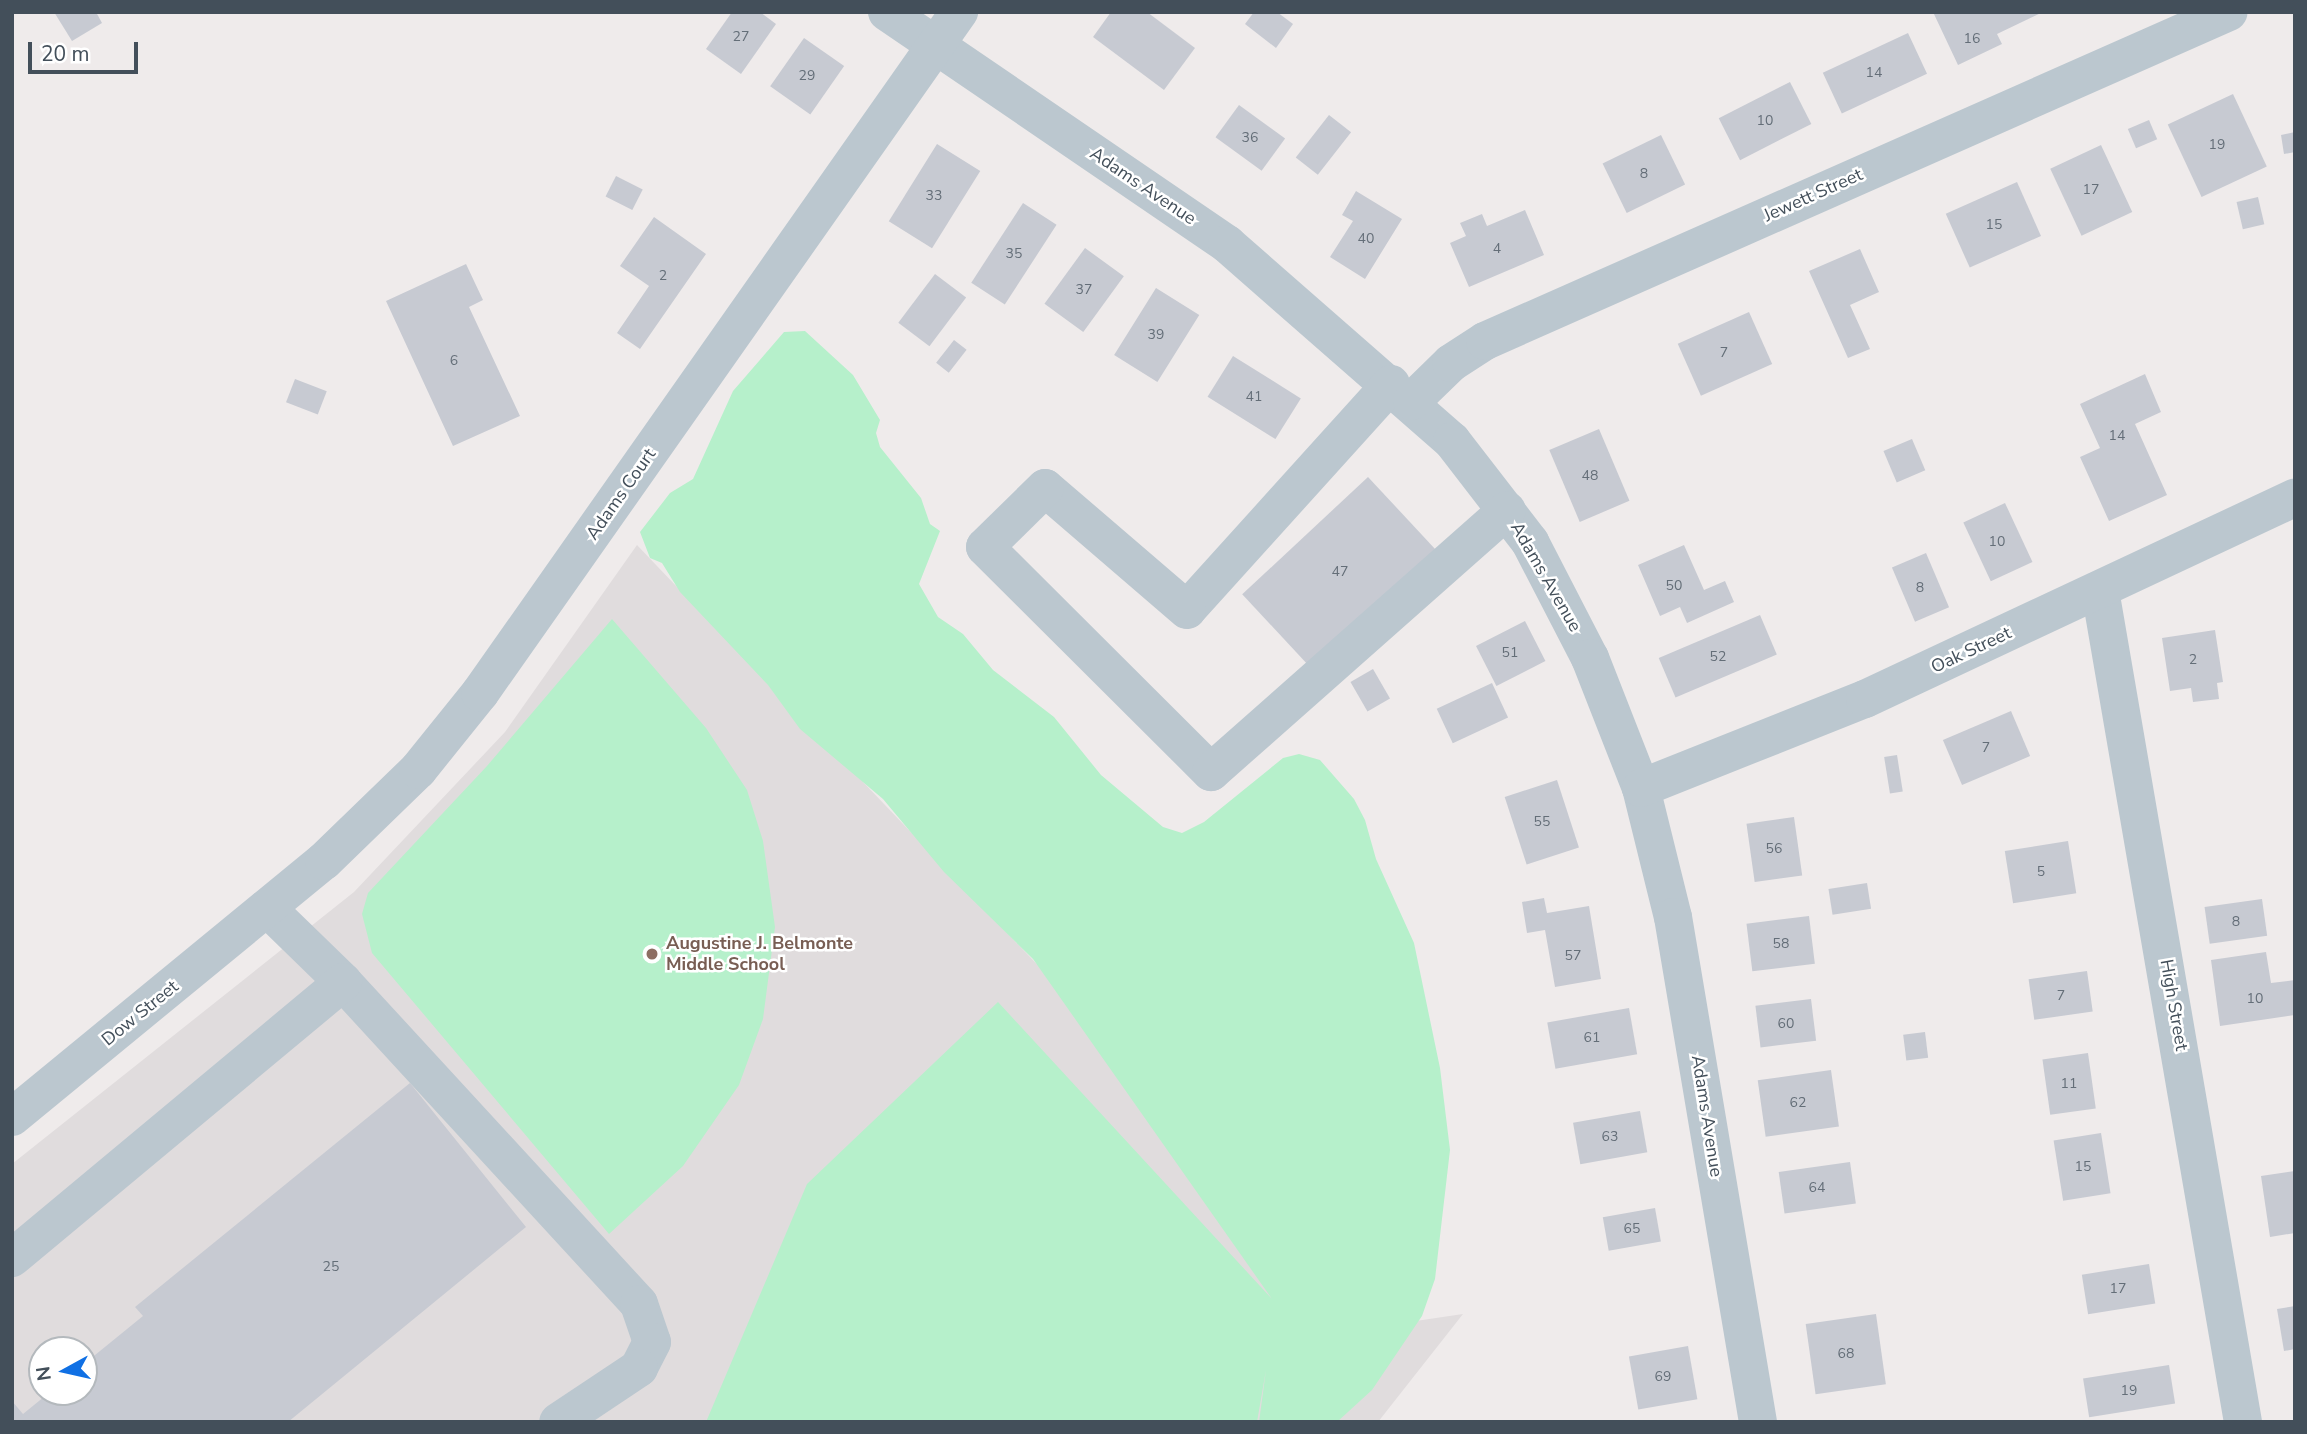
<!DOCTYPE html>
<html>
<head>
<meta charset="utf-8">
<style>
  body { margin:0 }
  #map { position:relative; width:2307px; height:1434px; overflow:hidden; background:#efebeb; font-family:"Nunito Sans",sans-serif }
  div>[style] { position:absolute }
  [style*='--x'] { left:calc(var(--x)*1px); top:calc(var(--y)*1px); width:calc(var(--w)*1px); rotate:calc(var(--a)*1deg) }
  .education>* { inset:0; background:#e0dcdd }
  .green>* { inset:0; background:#b6f0cb }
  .building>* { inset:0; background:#c7cad2; transform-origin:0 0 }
  .minor>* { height:38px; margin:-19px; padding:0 19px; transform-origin:19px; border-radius:19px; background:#bbc7cf }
  .dots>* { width:19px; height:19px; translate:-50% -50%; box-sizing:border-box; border:4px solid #fff; border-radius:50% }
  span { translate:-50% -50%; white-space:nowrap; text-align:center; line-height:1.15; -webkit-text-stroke:5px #fff; paint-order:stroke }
  .number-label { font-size:14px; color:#646e78 }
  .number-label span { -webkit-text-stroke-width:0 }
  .street-label { font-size:18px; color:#434f5a }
  .education-label { font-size:18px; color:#785e54; font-weight:700 }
  .left { translate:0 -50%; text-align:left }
  .frame { position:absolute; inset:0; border:14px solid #434f5a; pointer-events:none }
  .north { position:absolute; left:28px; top:1336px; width:70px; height:70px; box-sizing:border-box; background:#fff; border:2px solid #b4b9bd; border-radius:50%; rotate:262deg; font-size:19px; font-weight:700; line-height:28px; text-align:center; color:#434f5a }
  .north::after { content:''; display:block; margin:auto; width:24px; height:32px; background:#1070e4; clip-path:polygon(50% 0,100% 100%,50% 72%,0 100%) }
  .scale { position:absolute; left:28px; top:42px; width:110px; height:32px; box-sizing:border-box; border:4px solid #434f5a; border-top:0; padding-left:9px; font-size:21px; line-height:24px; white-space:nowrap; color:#434f5a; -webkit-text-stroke:5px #fff; paint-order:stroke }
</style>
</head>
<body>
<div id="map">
  <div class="education">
    <div style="clip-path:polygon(evenodd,637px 545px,1382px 1326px,1463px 1314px,1378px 1422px,12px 1422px,12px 1164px,354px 892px,505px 732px,637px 545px,42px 1350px,84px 1350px,84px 1392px,42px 1392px,42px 1350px)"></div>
  </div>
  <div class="green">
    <div style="clip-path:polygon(805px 331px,853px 375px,880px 420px,876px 433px,880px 447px,921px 498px,930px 524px,940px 531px,919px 584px,938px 617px,963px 634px,993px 670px,1054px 717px,1101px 775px,1163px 827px,1182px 833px,1204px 822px,1283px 758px,1299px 754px,1320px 760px,1354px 799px,1365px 820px,1376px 859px,1414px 943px,1440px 1068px,1450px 1150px,1435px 1279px,1422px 1316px,1372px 1390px,1337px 1422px,1259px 1422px,1266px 1370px,1257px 1422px,706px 1422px,807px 1184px,998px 1002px,1272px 1299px,1033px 959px,944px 872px,883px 799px,800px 729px,768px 685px,680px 592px,662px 563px,650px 558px,640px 532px,670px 493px,693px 479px,733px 391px,784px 332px)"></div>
    <div style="clip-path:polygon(612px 619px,706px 728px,747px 790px,763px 841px,775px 927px,763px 1019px,739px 1085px,683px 1166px,609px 1234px,372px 953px,362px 914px,368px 893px,487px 766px)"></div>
  </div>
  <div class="building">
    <div style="clip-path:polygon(54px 12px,96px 12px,102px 23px,72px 41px)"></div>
    <div style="clip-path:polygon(732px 12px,760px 12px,776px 24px,741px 74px,706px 49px)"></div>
    <div style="clip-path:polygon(1111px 12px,1147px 12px,1195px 48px,1164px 90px,1093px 37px)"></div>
    <div style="clip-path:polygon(1254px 12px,1277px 12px,1293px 24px,1276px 48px,1245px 24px)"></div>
    <div style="clip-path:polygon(1933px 12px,2043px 12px,1997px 34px,2002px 44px,1958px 65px)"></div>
    <div style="left:1908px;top:33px;width:45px;height:94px;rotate:65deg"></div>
    <div style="left:804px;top:38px;width:49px;height:59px;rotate:35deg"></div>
    <div style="left:1790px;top:82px;width:47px;height:80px;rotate:63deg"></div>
    <div style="left:2233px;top:94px;width:80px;height:72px;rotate:65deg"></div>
    <div style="left:1239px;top:105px;width:57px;height:40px;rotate:36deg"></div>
    <div style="left:1329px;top:115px;width:28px;height:54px;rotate:38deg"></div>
    <div style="left:2149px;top:120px;width:21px;height:23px;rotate:67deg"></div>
    <div style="clip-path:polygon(2295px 132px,2295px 152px,2284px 154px,2281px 135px)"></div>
    <div style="left:1661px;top:135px;width:55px;height:65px;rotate:64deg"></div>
    <div style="left:937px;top:144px;width:51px;height:91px;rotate:32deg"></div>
    <div style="left:2101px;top:145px;width:74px;height:56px;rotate:65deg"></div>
    <div style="left:616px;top:176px;width:30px;height:23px;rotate:27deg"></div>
    <div style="left:2017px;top:182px;width:59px;height:78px;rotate:66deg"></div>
    <div style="clip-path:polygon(1356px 191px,1402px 219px,1365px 279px,1330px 257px,1353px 221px,1342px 215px)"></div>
    <div style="left:2258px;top:197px;width:28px;height:22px;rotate:77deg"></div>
    <div style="left:1023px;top:203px;width:40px;height:95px;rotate:33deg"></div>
    <div style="clip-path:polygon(1525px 210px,1544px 255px,1469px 287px,1450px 243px,1466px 236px,1460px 223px,1482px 214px,1487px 226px)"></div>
    <div style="clip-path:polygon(654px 217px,706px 254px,640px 349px,617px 333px,649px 286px,620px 266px)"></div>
    <div style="left:1085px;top:248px;width:48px;height:69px;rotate:36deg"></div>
    <div style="clip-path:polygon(1860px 249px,1879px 292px,1850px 305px,1870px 349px,1848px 358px,1809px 271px)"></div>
    <div style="clip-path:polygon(466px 264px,483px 300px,469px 307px,520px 416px,453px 446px,386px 301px)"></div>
    <div style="left:935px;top:274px;width:39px;height:61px;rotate:37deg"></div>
    <div style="left:1156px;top:288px;width:51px;height:79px;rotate:32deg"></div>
    <div style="left:1749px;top:312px;width:57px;height:78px;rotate:66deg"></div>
    <div style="left:954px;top:340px;width:16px;height:29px;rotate:38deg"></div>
    <div style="left:1233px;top:356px;width:80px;height:48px;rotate:32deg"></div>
    <div style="clip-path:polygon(2145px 374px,2161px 412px,2135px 424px,2167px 495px,2109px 521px,2080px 457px,2100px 448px,2080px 404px)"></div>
    <div style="left:295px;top:379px;width:34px;height:25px;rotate:21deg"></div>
    <div style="left:1599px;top:429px;width:78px;height:54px;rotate:67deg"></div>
    <div style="left:1912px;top:439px;width:34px;height:31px;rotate:67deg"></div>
    <div style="left:1368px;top:477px;width:99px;height:172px;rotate:47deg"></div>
    <div style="left:2005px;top:503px;width:65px;height:46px;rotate:65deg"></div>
    <div style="clip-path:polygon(1684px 545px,1704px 590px,1725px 581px,1734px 602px,1687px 623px,1680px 607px,1660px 616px,1638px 565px)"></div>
    <div style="left:1926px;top:553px;width:59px;height:37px;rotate:67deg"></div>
    <div style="left:1760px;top:615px;width:43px;height:110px;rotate:67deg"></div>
    <div style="left:1525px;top:621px;width:45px;height:55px;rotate:63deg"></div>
    <div style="clip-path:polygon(2215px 630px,2223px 682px,2217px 683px,2219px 699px,2193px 702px,2191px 688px,2170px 691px,2162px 638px)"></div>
    <div style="left:1373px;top:669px;width:34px;height:26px;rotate:60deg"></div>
    <div style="left:1492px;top:683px;width:38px;height:61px;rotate:65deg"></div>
    <div style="left:2011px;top:711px;width:49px;height:74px;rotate:67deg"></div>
    <div style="left:1897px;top:755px;width:37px;height:13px;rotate:81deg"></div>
    <div style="left:1557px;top:780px;width:71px;height:55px;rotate:72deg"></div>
    <div style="left:1794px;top:817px;width:59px;height:48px;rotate:82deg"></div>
    <div style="left:2068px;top:841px;width:53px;height:64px;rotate:81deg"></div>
    <div style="left:1867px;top:883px;width:26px;height:39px;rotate:81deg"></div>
    <div style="clip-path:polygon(1544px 898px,1547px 913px,1589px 906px,1601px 979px,1555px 987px,1545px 930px,1527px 933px,1522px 902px)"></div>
    <div style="left:2262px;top:899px;width:37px;height:58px;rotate:82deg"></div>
    <div style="left:1809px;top:916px;width:48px;height:63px;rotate:83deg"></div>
    <div style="clip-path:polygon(2266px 952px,2271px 983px,2295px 980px,2295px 1015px,2220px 1026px,2211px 960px)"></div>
    <div style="left:2087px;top:971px;width:41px;height:59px;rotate:82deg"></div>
    <div style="left:1811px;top:999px;width:42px;height:56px;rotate:83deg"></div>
    <div style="left:1629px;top:1008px;width:47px;height:83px;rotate:80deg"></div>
    <div style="left:1925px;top:1032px;width:26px;height:22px;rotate:83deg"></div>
    <div style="left:2088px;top:1053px;width:56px;height:46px;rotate:82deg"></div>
    <div style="left:1831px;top:1070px;width:57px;height:74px;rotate:82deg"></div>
    <div style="clip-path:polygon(410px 1083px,526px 1227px,288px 1422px,12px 1422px,12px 1401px,23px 1414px,50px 1392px,84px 1392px,84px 1364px,143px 1316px,135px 1307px)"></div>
    <div style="left:1640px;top:1111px;width:42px;height:68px;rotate:80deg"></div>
    <div style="left:2101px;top:1133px;width:61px;height:48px;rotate:81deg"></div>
    <div style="left:1850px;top:1162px;width:42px;height:72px;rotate:82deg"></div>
    <div style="clip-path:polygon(2295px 1171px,2295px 1233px,2270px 1237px,2261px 1176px)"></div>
    <div style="left:1655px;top:1208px;width:34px;height:53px;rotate:80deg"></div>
    <div style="left:2149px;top:1264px;width:40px;height:68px;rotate:81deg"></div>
    <div style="clip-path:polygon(2295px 1306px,2295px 1349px,2284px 1351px,2277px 1309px)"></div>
    <div style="left:1876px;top:1314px;width:71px;height:71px;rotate:82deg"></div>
    <div style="left:1688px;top:1346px;width:54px;height:60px;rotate:80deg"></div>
    <div style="left:2169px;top:1365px;width:39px;height:87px;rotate:81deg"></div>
  </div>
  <div class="minor">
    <div style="--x:887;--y:12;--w:412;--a:34.3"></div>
    <div style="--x:1227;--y:244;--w:299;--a:41.2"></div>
    <div style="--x:1452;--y:441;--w:128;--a:52.3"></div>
    <div style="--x:1530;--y:542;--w:131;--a:62.7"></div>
    <div style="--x:1590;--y:658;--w:140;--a:68.6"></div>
    <div style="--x:1641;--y:788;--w:133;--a:76.1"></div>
    <div style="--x:1673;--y:917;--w:512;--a:80.45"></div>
    <div style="--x:1391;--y:384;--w:304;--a:132.1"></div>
    <div style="--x:1187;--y:610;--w:187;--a:-139.3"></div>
    <div style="--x:1045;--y:488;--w:84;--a:135.5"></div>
    <div style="--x:985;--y:547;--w:319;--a:44.9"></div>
    <div style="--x:1211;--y:772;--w:395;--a:-41.5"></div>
    <div style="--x:1412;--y:401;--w:54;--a:-44.3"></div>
    <div style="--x:1451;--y:363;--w:40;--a:-32.9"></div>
    <div style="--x:1485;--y:341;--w:813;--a:-23.86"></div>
    <div style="--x:2100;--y:590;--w:844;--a:80.25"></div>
    <div style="--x:1641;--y:788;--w:241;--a:-21.7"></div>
    <div style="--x:1865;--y:699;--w:475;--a:-25.1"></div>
    <div style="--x:267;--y:908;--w:106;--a:44.2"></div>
    <div style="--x:343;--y:982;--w:437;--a:47.4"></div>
    <div style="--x:639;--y:1304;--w:40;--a:71.1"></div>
    <div style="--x:652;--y:1342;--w:29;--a:117"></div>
    <div style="--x:639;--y:1368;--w:97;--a:146.3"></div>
    <div style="--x:12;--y:1117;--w:404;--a:-39.4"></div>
    <div style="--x:324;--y:861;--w:131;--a:-44.1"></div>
    <div style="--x:418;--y:770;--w:99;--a:-51.2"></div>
    <div style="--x:480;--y:693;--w:833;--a:-54.88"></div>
    <div style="--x:12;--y:1258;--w:431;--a:-39.8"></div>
  </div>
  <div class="dots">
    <div style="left:652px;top:954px;background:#8d6e63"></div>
  </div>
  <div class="number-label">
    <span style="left:741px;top:37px">27</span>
    <span style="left:1972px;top:39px">16</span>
    <span style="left:1874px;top:73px">14</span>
    <span style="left:807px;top:76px">29</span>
    <span style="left:1765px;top:121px">10</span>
    <span style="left:1250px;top:138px">36</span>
    <span style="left:2217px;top:145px">19</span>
    <span style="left:1644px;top:174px">8</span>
    <span style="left:2091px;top:190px">17</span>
    <span style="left:934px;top:196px">33</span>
    <span style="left:1994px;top:225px">15</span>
    <span style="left:1366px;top:239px">40</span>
    <span style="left:1497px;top:249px">4</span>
    <span style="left:1014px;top:254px">35</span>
    <span style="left:663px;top:276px">2</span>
    <span style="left:1084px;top:290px">37</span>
    <span style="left:1156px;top:335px">39</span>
    <span style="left:1724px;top:353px">7</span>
    <span style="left:454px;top:361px">6</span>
    <span style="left:1254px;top:397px">41</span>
    <span style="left:2117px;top:436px">14</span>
    <span style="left:1590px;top:476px">48</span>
    <span style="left:1997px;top:542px">10</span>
    <span style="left:1340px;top:572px">47</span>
    <span style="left:1674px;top:586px">50</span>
    <span style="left:1920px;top:588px">8</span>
    <span style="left:1510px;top:653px">51</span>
    <span style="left:1718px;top:657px">52</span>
    <span style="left:2193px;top:660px">2</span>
    <span style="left:1986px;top:748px">7</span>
    <span style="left:1542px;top:822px">55</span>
    <span style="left:1774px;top:849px">56</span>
    <span style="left:2041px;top:872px">5</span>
    <span style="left:2236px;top:922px">8</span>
    <span style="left:1781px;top:944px">58</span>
    <span style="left:1573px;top:956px">57</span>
    <span style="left:2061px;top:996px">7</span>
    <span style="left:2255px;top:999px">10</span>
    <span style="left:1786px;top:1024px">60</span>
    <span style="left:1592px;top:1038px">61</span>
    <span style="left:2069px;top:1084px">11</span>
    <span style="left:1798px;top:1103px">62</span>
    <span style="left:1610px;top:1137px">63</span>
    <span style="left:2083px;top:1167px">15</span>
    <span style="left:1817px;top:1188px">64</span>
    <span style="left:1632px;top:1229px">65</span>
    <span style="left:331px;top:1267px">25</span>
    <span style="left:2118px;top:1289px">17</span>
    <span style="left:1846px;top:1354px">68</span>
    <span style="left:1663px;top:1377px">69</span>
    <span style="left:2129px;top:1391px">19</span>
  </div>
  <div class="street-label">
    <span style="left:1143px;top:186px;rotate:34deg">Adams Avenue</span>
    <span style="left:1813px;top:195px;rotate:-24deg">Jewett Street</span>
    <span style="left:621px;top:494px;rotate:-55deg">Adams Court</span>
    <span style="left:1546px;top:577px;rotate:60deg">Adams Avenue</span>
    <span style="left:1971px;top:650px;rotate:-25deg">Oak Street</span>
    <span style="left:2174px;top:1005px;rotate:80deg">High Street</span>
    <span style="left:140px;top:1013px;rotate:-39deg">Dow Street</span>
    <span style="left:1707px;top:1116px;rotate:81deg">Adams Avenue</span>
  </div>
  <div class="education-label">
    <span class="left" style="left:666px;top:954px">Augustine J. Belmonte<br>Middle School</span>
  </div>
  <div class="frame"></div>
  <div class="north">N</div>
  <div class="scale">20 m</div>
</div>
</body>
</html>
